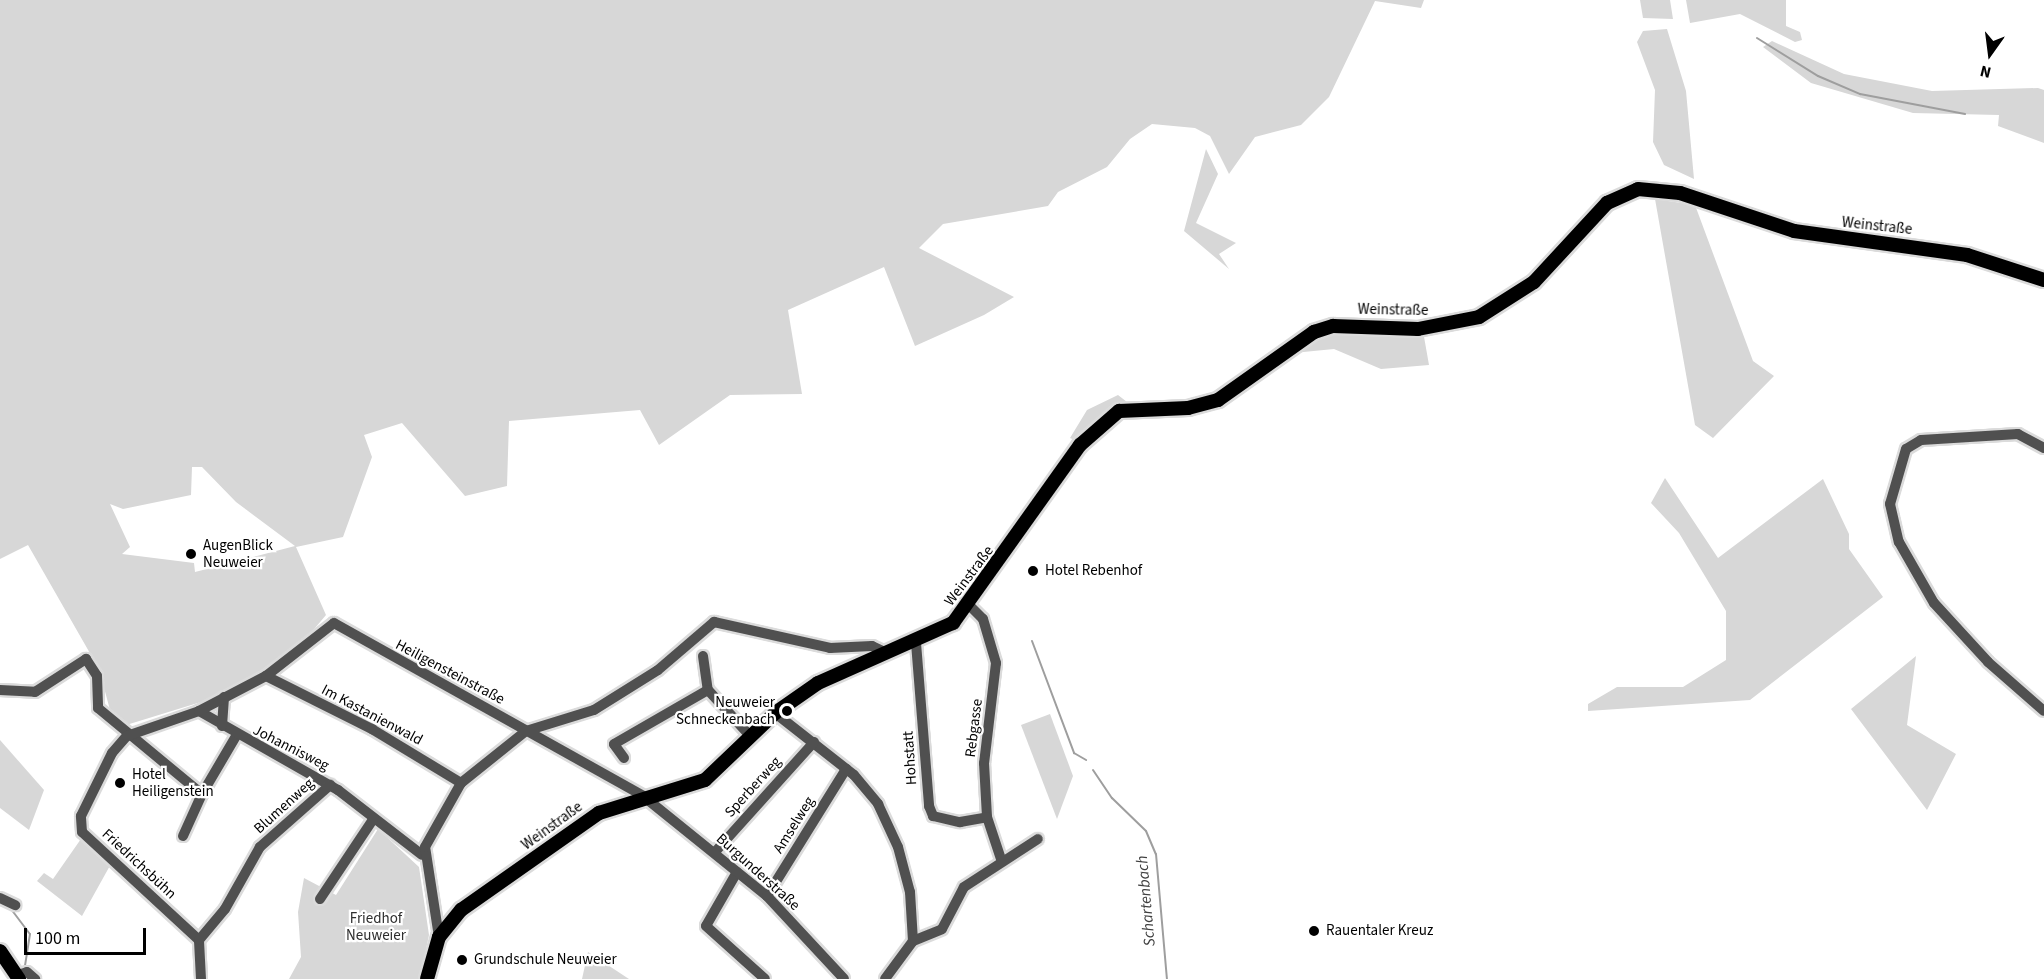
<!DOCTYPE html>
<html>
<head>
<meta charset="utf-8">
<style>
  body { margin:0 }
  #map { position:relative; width:2044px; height:979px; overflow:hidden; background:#fff; font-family:"Source Sans 3",sans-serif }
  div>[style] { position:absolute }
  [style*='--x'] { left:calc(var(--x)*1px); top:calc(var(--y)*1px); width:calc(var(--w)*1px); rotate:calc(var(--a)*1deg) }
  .green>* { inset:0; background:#d7d7d7 }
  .stream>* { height:2px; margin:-1px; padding:0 1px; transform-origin:1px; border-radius:1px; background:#9e9e9e }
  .roads { filter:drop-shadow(2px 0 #dbdbdb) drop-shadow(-2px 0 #dbdbdb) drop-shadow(0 2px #dbdbdb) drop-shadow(0 -2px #dbdbdb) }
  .minor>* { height:10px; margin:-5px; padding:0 5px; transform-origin:5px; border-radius:5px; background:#505050 }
  .major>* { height:14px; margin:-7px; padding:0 7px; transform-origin:7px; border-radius:7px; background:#000 }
  .dots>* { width:16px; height:16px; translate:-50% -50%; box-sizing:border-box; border:3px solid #fff; border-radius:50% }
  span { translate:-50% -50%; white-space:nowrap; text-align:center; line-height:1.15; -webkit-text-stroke:4.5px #fff; paint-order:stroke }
  .street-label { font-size:15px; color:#000 }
  .poi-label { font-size:15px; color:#000 }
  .left { translate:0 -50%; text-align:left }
  .right { translate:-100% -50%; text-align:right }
  .park-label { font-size:15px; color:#2e2e2e }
  .water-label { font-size:16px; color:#3f3f3f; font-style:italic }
  .north { position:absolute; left:1960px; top:24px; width:60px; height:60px; -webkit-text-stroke:4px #fff; paint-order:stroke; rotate:194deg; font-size:16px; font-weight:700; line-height:24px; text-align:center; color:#000 }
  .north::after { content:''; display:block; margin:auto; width:21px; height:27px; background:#000; clip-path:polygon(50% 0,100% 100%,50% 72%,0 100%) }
  .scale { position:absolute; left:24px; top:928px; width:122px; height:27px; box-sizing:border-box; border:3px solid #000; border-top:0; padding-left:8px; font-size:18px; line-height:21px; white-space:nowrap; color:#000; -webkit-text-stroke:4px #fff; paint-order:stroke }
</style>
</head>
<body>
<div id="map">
  <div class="green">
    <div style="clip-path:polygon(evenodd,0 0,1424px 0,1421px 8px,1375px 1px,1329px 97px,1301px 125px,1255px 137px,1229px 174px,1210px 136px,1195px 128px,1152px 124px,1130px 139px,1107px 167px,1058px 192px,1048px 206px,943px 224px,919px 248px,1014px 297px,984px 315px,915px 346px,884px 267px,788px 310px,802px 394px,730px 395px,659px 445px,640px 410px,509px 421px,507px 486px,465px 496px,402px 423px,364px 435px,372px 457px,343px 537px,296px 547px,326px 615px,310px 634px,259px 674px,201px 702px,123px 726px,110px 710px,99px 669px,28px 545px,0 559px,0 0,192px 467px,202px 467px,236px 502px,295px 546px,195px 572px,194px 563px,122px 554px,130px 547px,110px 504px,123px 509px,191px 495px,192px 467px)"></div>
    <div style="clip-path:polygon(1640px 0,1670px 0,1673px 19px,1643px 18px)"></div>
    <div style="clip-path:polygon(1686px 0,1786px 0,1786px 26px,1800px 32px,1802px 40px,1795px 42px,1740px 14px,1690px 23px)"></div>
    <div style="clip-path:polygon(1667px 29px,1686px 91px,1694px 179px,1664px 165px,1653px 142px,1655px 90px,1637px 42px,1643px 31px)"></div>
    <div style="clip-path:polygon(1772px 41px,1844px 74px,1932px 91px,2038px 88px,2044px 90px,2044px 143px,1998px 126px,1999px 115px,1913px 113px,1811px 83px,1763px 47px)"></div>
    <div style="clip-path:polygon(1206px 149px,1218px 174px,1196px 223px,1236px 243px,1219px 254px,1229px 269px,1184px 231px)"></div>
    <div style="clip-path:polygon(1655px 199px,1695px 205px,1753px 361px,1774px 376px,1713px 438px,1695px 425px)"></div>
    <div style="clip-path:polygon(1423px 331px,1429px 365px,1381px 369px,1334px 349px,1293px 353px,1329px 334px)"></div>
    <div style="clip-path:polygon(1118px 395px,1127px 402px,1117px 404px,1077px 441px,1070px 438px,1087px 410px)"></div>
    <div style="clip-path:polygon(1665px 478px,1718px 558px,1823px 479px,1849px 534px,1849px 549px,1883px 597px,1750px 700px,1588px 711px,1588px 704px,1617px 687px,1683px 687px,1726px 660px,1726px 611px,1679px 533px,1651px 503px)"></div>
    <div style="clip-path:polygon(1916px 656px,1907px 725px,1956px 754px,1927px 810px,1851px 709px)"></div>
    <div style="clip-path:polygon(1050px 714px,1073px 776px,1057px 819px,1021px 725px)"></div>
    <div style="clip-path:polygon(0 740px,44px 790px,29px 830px,0 808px)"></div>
    <div style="clip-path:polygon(378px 829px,419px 867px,429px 935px,420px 979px,289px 979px,301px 957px,298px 912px,304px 878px,336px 895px)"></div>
    <div style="clip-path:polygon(83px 836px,112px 862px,82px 916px,37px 881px,44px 873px,53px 879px)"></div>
    <div style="clip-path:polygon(588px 952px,629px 979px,582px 979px)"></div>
  </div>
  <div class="stream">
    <div style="--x:1757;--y:38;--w:72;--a:31.9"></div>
    <div style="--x:1818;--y:76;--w:46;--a:23.2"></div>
    <div style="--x:1860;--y:94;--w:107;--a:10.8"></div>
    <div style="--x:1032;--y:641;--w:120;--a:69.4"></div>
    <div style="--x:1074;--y:753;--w:14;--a:30"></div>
    <div style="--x:1093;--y:770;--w:34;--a:56"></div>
    <div style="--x:1112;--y:798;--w:47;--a:44.1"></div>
    <div style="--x:1146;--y:831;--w:25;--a:67"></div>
    <div style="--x:1156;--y:854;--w:125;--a:85"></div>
    <div style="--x:11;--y:909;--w:31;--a:53"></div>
    <div style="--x:30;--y:934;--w:36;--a:99"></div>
  </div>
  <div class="roads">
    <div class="minor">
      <div style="--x:2044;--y:448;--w:30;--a:-152"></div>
      <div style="--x:2018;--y:434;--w:97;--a:176.5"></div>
      <div style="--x:1921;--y:440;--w:17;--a:149"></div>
      <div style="--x:1906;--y:449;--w:57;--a:106.2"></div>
      <div style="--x:1890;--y:504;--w:39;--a:77"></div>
      <div style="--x:1899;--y:542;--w:70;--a:60.2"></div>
      <div style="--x:1934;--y:603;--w:80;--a:47.5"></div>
      <div style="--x:1988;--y:662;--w:74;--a:41.2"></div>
      <div style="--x:970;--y:606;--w:18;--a:45"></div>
      <div style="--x:983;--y:619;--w:46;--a:73.5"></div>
      <div style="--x:996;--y:663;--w:101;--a:96.8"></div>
      <div style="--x:984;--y:763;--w:54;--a:86.8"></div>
      <div style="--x:987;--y:817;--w:44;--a:71.6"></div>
      <div style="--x:916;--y:643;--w:164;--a:85.4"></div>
      <div style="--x:929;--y:806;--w:11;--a:68"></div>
      <div style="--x:933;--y:816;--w:28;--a:13"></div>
      <div style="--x:960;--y:822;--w:27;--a:-10"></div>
      <div style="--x:703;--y:656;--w:34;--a:82"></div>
      <div style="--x:708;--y:690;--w:64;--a:47.5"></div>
      <div style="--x:266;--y:676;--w:119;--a:26.6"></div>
      <div style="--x:372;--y:729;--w:104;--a:31.2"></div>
      <div style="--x:0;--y:690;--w:35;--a:3"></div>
      <div style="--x:35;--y:692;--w:61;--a:-32.9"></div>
      <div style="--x:86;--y:659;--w:20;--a:57"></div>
      <div style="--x:97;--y:676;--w:32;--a:88"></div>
      <div style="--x:98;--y:708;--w:135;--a:39.6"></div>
      <div style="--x:202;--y:794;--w:67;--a:-59.6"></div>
      <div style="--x:199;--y:711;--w:160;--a:29.6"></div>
      <div style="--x:338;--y:790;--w:106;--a:37.7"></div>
      <div style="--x:775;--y:713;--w:100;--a:38.1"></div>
      <div style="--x:854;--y:775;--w:38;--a:50"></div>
      <div style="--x:878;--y:804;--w:47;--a:65.1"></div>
      <div style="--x:898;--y:847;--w:47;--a:75.1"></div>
      <div style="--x:910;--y:892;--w:49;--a:86.5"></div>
      <div style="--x:913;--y:941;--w:47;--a:126.4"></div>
      <div style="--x:222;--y:726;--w:29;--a:-86"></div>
      <div style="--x:624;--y:758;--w:17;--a:-126"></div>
      <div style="--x:614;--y:744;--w:108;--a:-29.9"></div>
      <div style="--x:183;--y:836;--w:46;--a:-65.7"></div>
      <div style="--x:715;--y:852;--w:148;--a:-48"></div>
      <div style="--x:737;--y:872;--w:62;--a:119.9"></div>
      <div style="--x:706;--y:926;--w:79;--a:41.9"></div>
      <div style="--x:767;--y:896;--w:150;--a:-58.1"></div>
      <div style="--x:0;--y:898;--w:17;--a:25"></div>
      <div style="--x:320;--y:899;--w:97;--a:-56.3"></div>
      <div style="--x:439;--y:937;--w:91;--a:-98.8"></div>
      <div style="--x:425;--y:847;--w:73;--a:-60.6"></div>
      <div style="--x:461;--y:783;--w:83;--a:-38.7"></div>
      <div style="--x:526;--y:731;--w:71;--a:-17.2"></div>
      <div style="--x:594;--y:710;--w:75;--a:-32"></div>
      <div style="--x:658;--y:670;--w:74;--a:-40.6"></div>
      <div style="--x:714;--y:622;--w:119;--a:12.6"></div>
      <div style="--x:830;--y:648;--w:42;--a:-2.7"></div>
      <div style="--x:872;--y:646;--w:17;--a:25"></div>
      <div style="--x:199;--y:940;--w:159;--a:-137.3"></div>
      <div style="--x:82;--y:832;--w:16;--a:-94"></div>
      <div style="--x:81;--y:816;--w:70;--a:-63.8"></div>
      <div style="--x:112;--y:753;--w:23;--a:-49"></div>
      <div style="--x:127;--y:736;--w:76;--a:-19.1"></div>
      <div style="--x:199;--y:711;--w:76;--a:-27.6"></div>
      <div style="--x:266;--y:676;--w:86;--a:-37.9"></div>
      <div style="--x:334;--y:623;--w:354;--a:29.2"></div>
      <div style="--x:643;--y:796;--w:159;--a:38.9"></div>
      <div style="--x:767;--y:896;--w:113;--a:47.1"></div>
      <div style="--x:913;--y:941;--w:31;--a:-22"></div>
      <div style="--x:942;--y:929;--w:47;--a:-62.4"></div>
      <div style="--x:964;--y:887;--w:88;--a:-33"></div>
      <div style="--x:18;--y:975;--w:9;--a:-18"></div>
      <div style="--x:27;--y:972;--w:11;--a:41"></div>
      <div style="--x:201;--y:979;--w:39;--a:-93"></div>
      <div style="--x:199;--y:940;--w:40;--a:-50"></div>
      <div style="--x:225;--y:909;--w:71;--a:-60.6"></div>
      <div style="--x:260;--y:847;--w:94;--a:-41.5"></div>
    </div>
    <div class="major">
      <div style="--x:0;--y:951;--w:34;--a:56"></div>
      <div style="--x:427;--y:979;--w:44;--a:-74.1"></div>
      <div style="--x:439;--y:937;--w:35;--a:-51"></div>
      <div style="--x:461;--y:910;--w:169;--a:-35.1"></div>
      <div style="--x:599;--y:813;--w:111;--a:-17.3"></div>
      <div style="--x:705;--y:780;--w:97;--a:-43.7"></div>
      <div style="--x:775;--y:713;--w:52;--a:-34.9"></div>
      <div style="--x:818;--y:683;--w:148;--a:-24"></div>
      <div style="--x:953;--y:623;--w:219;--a:-54.5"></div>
      <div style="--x:1080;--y:445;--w:52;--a:-41.1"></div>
      <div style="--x:1119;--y:411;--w:69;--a:-2.5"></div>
      <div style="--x:1188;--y:408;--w:31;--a:-15"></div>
      <div style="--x:1218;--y:400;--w:118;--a:-35.3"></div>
      <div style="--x:1314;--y:332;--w:20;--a:-18"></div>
      <div style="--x:1333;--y:326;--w:85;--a:2"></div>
      <div style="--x:1418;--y:329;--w:62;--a:-11.1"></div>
      <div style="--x:1479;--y:317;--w:65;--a:-32.5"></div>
      <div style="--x:1534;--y:282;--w:108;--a:-47.3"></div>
      <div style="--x:1607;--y:203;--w:34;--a:-24"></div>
      <div style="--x:1638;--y:189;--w:42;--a:5.4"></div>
      <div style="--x:1680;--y:193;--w:120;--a:18.4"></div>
      <div style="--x:1794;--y:231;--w:175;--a:7.9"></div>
      <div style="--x:1967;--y:255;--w:81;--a:18"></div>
    </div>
  </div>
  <div class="dots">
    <div style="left:191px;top:554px;background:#000"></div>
    <div style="left:1033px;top:571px;background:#000"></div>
    <div style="left:787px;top:711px;background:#000"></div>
    <div style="left:120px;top:783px;background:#000"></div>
    <div style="left:1314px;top:931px;background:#000"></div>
    <div style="left:462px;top:960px;background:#000"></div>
  </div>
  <div class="street-label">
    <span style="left:1877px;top:226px;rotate:6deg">Weinstraße</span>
    <span style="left:1393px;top:310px;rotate:1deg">Weinstraße</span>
    <span style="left:969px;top:576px;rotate:-53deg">Weinstraße</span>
    <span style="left:450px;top:672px;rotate:28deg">Heiligensteinstraße</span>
    <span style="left:372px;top:715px;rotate:28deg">Im Kastanienwald</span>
    <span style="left:974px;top:728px;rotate:-83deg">Rebgasse</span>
    <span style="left:291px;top:748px;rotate:27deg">Johannisweg</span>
    <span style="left:910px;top:758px;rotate:-94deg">Hohstatt</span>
    <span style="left:753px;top:787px;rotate:-48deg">Sperberweg</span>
    <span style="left:284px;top:806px;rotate:-42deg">Blumenweg</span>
    <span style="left:794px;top:825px;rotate:-58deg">Amselweg</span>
    <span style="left:552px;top:826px;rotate:-36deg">Weinstraße</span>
    <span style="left:139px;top:864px;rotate:43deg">Friedrichsbühn</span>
    <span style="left:758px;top:872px;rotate:42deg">Burgunderstraße</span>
  </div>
  <div class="poi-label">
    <span class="left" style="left:203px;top:554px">AugenBlick<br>Neuweier</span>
    <span class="left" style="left:1045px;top:571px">Hotel Rebenhof</span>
    <span class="right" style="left:775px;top:711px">Neuweier<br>Schneckenbach</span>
    <span class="left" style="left:132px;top:783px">Hotel<br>Heiligenstein</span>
    <span class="left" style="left:1326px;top:931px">Rauentaler Kreuz</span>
    <span class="left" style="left:474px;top:960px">Grundschule Neuweier</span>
  </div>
  <div class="park-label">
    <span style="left:376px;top:927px">Friedhof<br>Neuweier</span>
  </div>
  <div class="water-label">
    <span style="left:1146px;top:901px;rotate:-95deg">Schartenbach</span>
  </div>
  <div class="north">N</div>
  <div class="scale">100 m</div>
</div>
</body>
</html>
